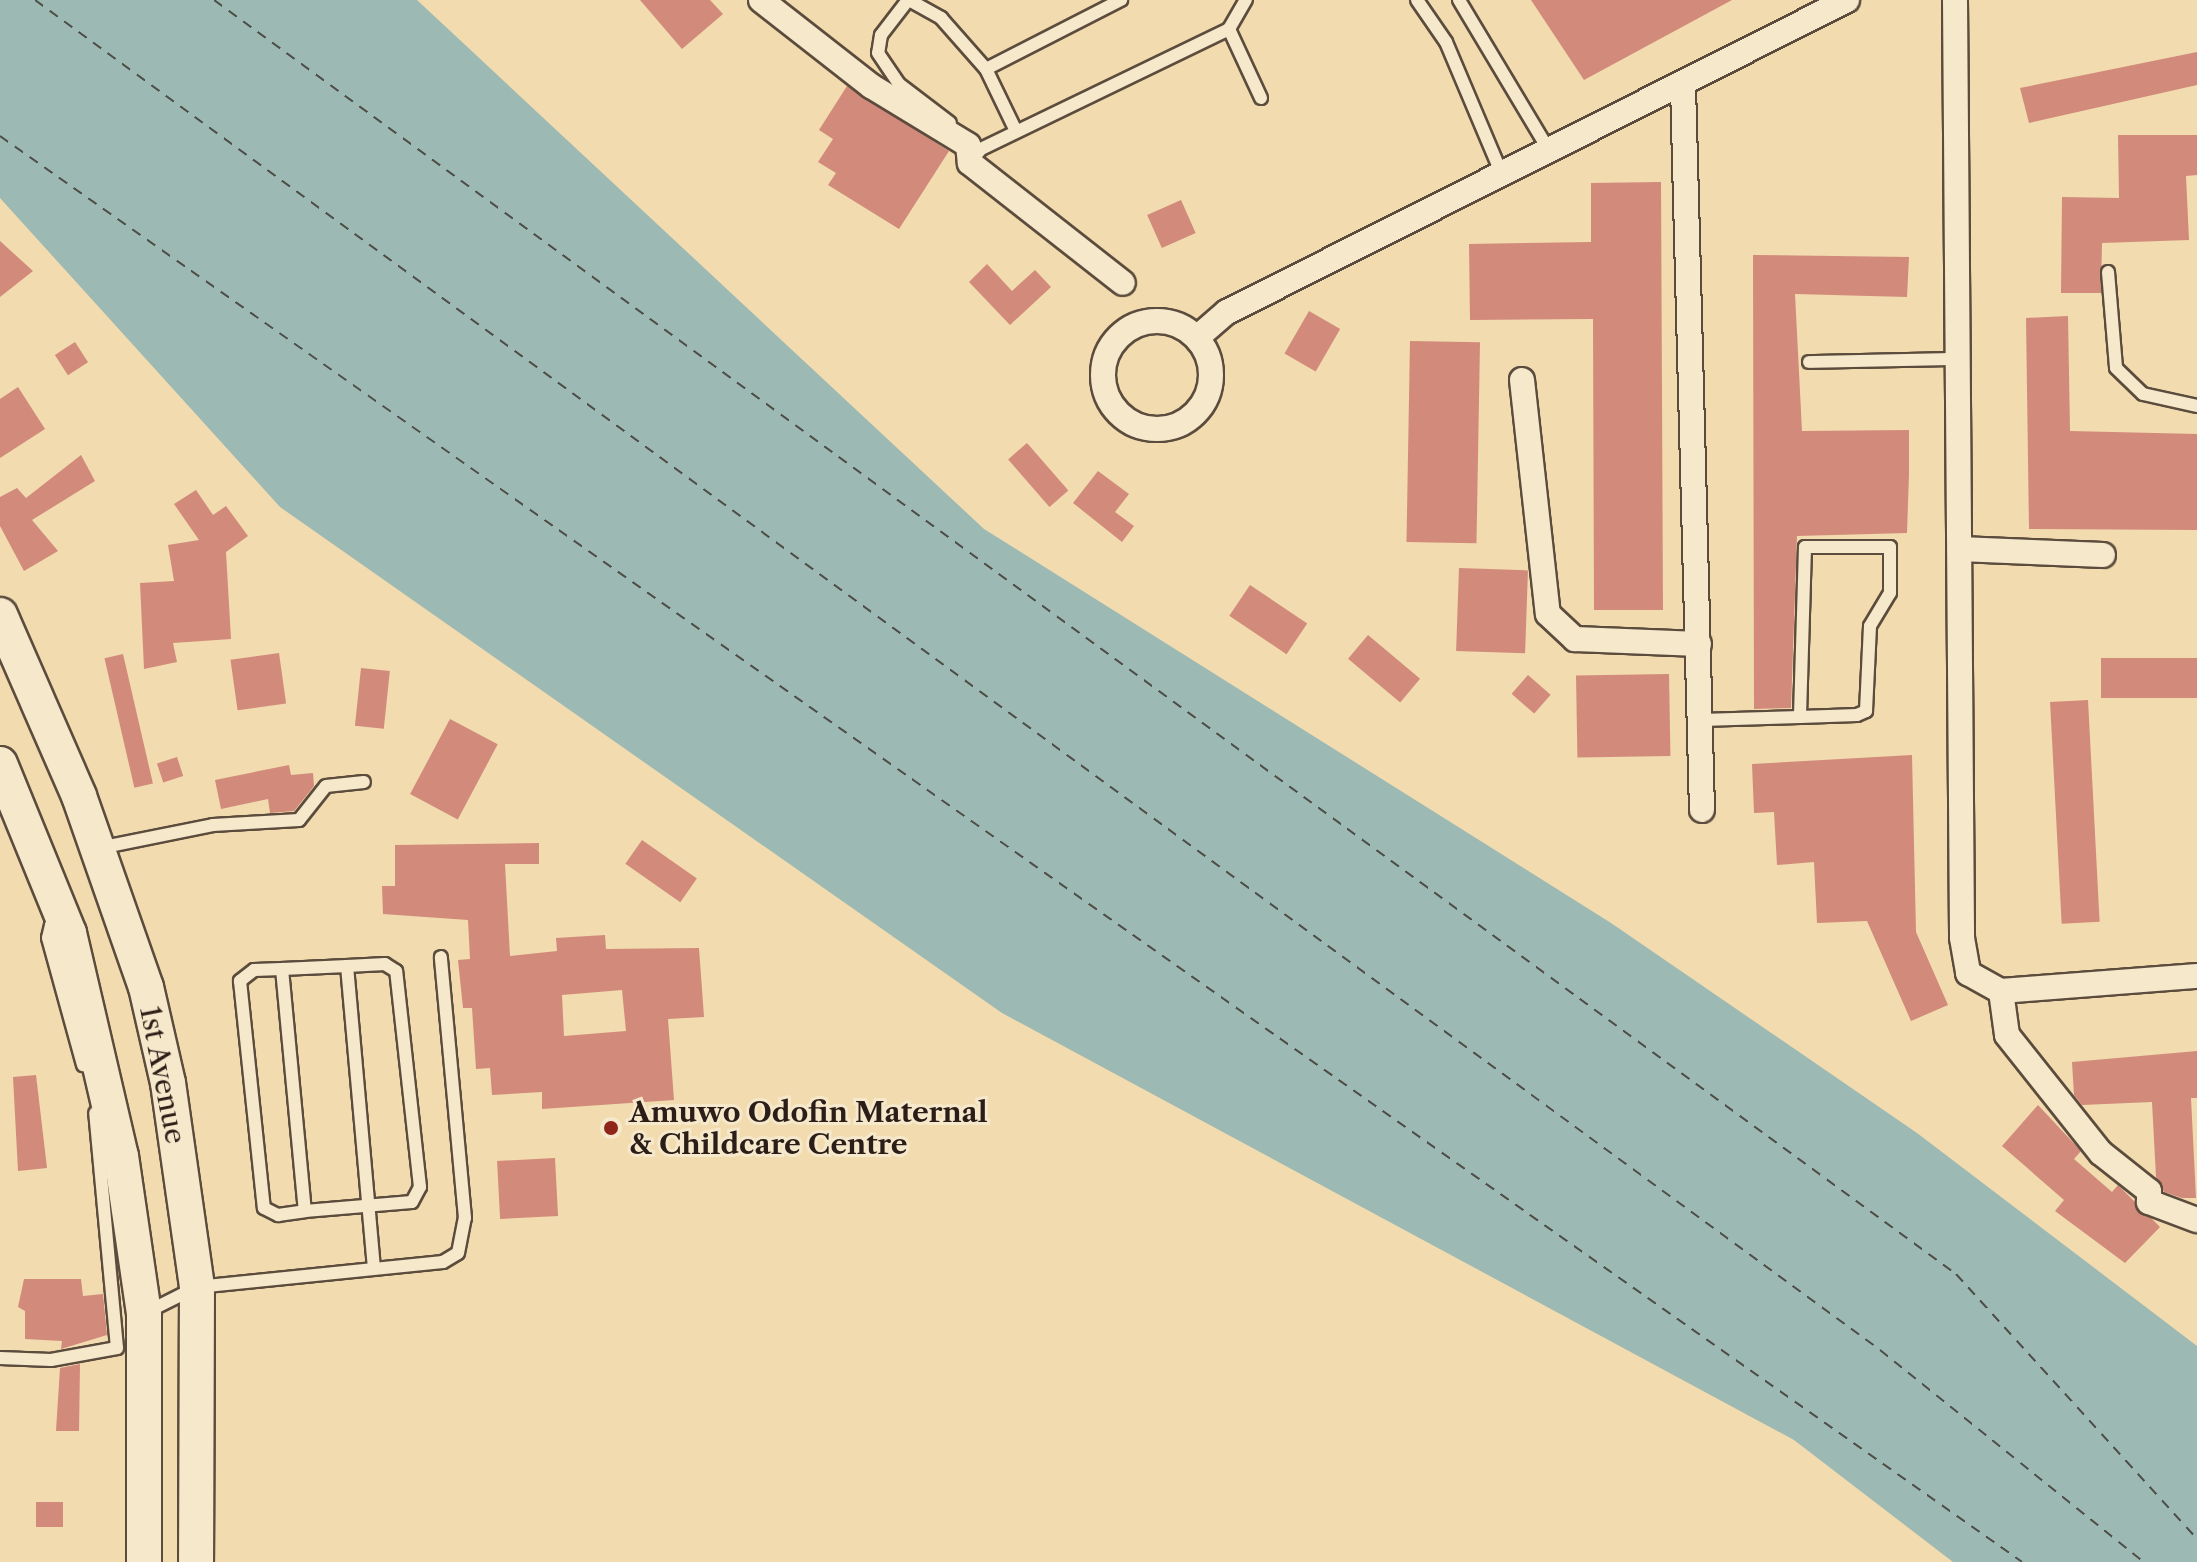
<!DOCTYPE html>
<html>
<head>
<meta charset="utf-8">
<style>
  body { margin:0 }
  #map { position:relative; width:2197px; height:1562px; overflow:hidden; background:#f1dbaf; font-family:"Libre Caslon Text",serif }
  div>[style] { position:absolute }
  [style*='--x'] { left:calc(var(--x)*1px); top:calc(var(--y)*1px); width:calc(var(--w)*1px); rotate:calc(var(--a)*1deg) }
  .water>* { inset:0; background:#9db9b3 }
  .ferry>* { height:2px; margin-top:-1px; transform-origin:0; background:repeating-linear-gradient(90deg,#4d4c46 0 10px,transparent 0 18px) }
  .building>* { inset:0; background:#d28a7b; transform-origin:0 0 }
  .roads { filter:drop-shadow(2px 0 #5c4c3d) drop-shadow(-2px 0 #5c4c3d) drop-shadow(0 2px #5c4c3d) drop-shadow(0 -2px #5c4c3d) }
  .service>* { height:12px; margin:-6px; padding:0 6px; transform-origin:6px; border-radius:6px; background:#f6e8cb }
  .minor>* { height:24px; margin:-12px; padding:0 12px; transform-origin:12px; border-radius:12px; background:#f6e8cb }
  .minor>.ring { margin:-12px; padding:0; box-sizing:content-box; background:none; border:24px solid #f6e8cb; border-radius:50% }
  .secondary>* { height:34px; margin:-17px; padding:0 17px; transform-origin:17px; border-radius:17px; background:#f6e8cb }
  .dots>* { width:22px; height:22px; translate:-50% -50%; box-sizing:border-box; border:4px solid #f6e8cb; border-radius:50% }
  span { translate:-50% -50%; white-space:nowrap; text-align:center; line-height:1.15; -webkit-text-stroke:6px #f6e8cb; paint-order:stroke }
  .street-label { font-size:28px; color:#2b1d17 }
  .poi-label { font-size:28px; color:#2b1d17; font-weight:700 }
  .left { translate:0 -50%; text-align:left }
</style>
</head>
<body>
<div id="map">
  <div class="water">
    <div style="clip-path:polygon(0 0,417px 0,984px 529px,1611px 923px,1917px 1133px,2197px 1346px,2197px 1562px,1953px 1562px,1794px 1440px,1002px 1013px,280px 507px,0 198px)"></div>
  </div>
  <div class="ferry">
    <div style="--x:35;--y:0;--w:2286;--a:36.19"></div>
    <div style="--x:1880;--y:1350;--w:339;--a:38.8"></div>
    <div style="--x:214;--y:0;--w:2158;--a:36.18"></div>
    <div style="--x:1956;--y:1274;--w:358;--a:47.7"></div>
    <div style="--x:0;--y:136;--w:2474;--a:35.19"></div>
  </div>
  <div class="building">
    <div style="clip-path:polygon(640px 0,710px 0,723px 14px,682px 49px)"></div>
    <div style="clip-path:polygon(1531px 0,1732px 0,1584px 80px)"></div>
    <div style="clip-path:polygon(2197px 52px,2197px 85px,2029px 123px,2020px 88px)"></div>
    <div style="clip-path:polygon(847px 86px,949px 151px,899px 229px,828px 185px,836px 173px,818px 162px,833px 139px,819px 130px)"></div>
    <div style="clip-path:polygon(2118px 135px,2197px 135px,2197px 175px,2186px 176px,2189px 240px,2102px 243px,2101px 293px,2061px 293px,2062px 197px,2119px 198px)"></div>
    <div style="clip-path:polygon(1661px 182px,1663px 610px,1594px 610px,1593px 319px,1470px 320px,1469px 244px,1591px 242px,1591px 183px)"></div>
    <div style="left:1181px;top:200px;width:36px;height:37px;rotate:66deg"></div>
    <div style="clip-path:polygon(0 241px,33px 271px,0 297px)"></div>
    <div style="clip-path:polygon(1753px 255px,1909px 257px,1907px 297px,1795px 294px,1802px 431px,1909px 430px,1909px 474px,1907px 533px,1797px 536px,1791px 708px,1754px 709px)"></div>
    <div style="clip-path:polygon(987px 264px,1012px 291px,1035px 270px,1051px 287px,1010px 325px,969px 282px)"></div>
    <div style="left:1309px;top:311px;width:36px;height:49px;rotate:30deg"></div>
    <div style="clip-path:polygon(2068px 316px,2070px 431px,2197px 434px,2197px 530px,2029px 529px,2026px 318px)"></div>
    <div style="left:1410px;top:341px;width:70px;height:201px;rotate:1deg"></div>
    <div style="left:75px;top:342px;width:24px;height:24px;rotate:57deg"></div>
    <div style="clip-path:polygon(18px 387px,45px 429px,0 458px,0 399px)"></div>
    <div style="left:1027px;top:443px;width:63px;height:25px;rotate:49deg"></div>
    <div style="clip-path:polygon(81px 455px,95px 481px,32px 520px,58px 551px,24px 571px,0 526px,0 497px,17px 488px,26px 498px)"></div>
    <div style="clip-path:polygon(1098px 471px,1129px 494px,1115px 512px,1134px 526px,1122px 542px,1073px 503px)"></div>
    <div style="clip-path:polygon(196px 490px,213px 515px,226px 506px,248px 536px,226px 552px,231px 639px,173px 643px,177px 662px,144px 669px,140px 583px,174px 581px,168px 545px,199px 540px,174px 504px)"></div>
    <div style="left:1459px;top:568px;width:69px;height:83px;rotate:2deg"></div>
    <div style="left:1250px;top:585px;width:69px;height:37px;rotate:34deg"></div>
    <div style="left:1368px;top:635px;width:68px;height:31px;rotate:40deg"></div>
    <div style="left:279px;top:653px;width:51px;height:49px;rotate:82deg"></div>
    <div style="left:123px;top:654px;width:133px;height:19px;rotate:77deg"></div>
    <div style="left:2197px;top:658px;width:40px;height:96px;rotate:90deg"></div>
    <div style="left:361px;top:668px;width:29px;height:58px;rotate:6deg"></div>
    <div style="left:1669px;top:674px;width:82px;height:93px;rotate:89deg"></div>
    <div style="left:1528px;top:675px;width:30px;height:25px;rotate:41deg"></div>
    <div style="left:2088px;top:700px;width:222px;height:38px;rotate:87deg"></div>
    <div style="left:450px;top:719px;width:54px;height:85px;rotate:28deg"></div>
    <div style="clip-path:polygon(1912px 755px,1916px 932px,1948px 1005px,1911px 1021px,1867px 921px,1817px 923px,1814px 862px,1777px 865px,1774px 812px,1754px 813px,1752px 764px)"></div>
    <div style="left:177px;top:757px;width:20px;height:21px;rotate:72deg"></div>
    <div style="clip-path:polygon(289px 765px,291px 775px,313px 773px,314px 786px,294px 811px,270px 813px,268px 799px,221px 809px,215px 780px)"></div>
    <div style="left:642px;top:840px;width:67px;height:29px;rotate:35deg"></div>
    <div style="clip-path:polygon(evenodd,539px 843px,539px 864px,505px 864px,510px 956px,557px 951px,556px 938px,605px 935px,606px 949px,699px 948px,704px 1017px,668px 1019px,674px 1100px,542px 1109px,542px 1092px,492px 1095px,490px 1068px,476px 1069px,472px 1008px,463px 1008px,458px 960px,470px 959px,468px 920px,383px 914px,382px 886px,395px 886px,395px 845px,539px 843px,622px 990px,626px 1031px,564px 1036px,562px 995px,622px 990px)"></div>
    <div style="clip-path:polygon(2197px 1051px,2197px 1098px,2191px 1098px,2196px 1198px,2182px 1198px,2164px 1192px,2156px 1177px,2152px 1102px,2082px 1105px,2074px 1095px,2072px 1062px)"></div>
    <div style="clip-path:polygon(36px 1075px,47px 1168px,18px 1171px,13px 1077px)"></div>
    <div style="clip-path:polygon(2038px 1105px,2081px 1151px,2074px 1159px,2112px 1192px,2118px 1185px,2160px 1227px,2125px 1263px,2055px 1211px,2064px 1200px,2002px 1146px)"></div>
    <div style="left:555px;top:1158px;width:58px;height:58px;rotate:87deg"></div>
    <div style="clip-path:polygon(24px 1279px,81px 1279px,83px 1296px,103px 1294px,107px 1335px,61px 1349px,62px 1341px,25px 1339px,25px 1311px,18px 1307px)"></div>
    <div style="clip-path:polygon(80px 1364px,79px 1431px,56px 1431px,60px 1368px)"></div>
    <div style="left:36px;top:1502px;width:27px;height:25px"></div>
  </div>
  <div class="roads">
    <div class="service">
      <div style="--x:908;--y:0;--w:44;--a:127.6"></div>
      <div style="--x:881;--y:35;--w:18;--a:99"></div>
      <div style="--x:878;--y:53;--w:37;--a:56"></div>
      <div style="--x:899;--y:84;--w:64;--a:37.4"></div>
      <div style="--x:909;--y:0;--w:37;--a:29"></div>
      <div style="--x:941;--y:18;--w:68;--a:48.6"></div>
      <div style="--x:986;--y:69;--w:69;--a:64.2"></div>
      <div style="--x:1417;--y:0;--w:51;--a:55.4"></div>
      <div style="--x:1446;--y:42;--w:147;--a:67.1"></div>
      <div style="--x:1459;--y:0;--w:177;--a:59.1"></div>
      <div style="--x:1229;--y:29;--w:76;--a:65.1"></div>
      <div style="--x:986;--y:69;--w:152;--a:-27.1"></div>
      <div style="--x:972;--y:160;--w:14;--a:-51"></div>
      <div style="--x:981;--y:149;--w:276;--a:-25.8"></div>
      <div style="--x:1229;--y:29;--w:34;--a:-60"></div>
      <div style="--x:2108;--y:272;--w:96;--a:85.2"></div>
      <div style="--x:2116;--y:368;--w:37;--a:44"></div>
      <div style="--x:2143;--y:394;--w:55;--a:12.5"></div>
      <div style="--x:1809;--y:362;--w:149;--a:-1.2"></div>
      <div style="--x:1701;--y:720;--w:99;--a:-1.7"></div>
      <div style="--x:1800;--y:717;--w:57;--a:-2"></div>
      <div style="--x:1857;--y:715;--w:10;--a:-24"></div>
      <div style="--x:1866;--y:711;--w:85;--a:-87.3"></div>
      <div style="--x:1870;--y:626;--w:39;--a:-59"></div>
      <div style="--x:1890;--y:593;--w:46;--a:-90"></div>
      <div style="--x:1890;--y:547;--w:85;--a:180"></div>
      <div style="--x:1805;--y:547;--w:170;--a:91.7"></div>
      <div style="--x:99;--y:848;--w:116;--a:-11.4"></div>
      <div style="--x:213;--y:825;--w:86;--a:-3.3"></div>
      <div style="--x:299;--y:820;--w:43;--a:-51.5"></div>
      <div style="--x:326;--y:786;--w:38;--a:-6"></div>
      <div style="--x:62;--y:930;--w:12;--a:-156"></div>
      <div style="--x:51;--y:925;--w:13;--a:103"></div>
      <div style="--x:48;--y:938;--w:132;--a:74.6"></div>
      <div style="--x:347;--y:966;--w:301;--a:84.9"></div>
      <div style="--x:282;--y:969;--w:243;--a:84.6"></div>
      <div style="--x:305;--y:1211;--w:107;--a:-4.8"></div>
      <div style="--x:412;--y:1202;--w:17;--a:-62"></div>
      <div style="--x:420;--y:1187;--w:217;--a:-96.3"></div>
      <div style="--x:396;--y:971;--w:13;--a:-148"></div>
      <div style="--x:385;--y:964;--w:38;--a:177"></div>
      <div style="--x:347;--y:966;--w:65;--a:177.4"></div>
      <div style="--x:282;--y:969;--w:28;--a:178"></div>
      <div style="--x:254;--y:970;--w:18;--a:142"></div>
      <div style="--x:240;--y:981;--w:228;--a:84"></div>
      <div style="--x:264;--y:1208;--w:16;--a:27"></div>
      <div style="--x:278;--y:1215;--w:27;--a:-8"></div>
      <div style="--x:147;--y:1312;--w:56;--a:-26.6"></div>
      <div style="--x:197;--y:1287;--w:247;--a:-5.8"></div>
      <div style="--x:443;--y:1262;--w:17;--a:-31"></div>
      <div style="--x:458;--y:1253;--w:36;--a:-79"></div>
      <div style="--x:465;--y:1218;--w:262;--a:-95.3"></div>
      <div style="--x:0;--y:1358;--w:51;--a:2.2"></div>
      <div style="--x:51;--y:1360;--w:67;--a:-10.3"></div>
      <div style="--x:117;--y:1348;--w:236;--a:-95.3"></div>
    </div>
    <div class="minor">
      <div style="--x:761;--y:0;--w:140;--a:38"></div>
      <div style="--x:871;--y:86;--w:114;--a:31.3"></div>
      <div style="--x:968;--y:145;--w:18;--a:84"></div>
      <div style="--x:970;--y:163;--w:194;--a:38.1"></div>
      <div style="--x:1955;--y:0;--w:938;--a:89.57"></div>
      <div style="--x:1962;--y:938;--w:36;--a:80"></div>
      <div style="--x:1968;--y:973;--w:38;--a:29"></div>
      <div style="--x:2001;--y:991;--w:197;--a:-4.4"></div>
      <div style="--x:1683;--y:85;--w:725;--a:88.5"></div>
      <div class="ring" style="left:1103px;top:321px;width:84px;height:84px"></div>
      <div style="--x:1199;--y:336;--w:37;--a:-41"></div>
      <div style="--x:1227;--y:312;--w:694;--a:-26.71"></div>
      <div style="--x:1522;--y:380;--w:235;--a:83.7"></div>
      <div style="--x:1548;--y:614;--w:37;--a:43"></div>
      <div style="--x:1575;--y:639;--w:124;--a:2.3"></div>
      <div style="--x:1960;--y:549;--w:143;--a:2.4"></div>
      <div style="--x:2001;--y:991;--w:44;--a:82.2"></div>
      <div style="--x:2007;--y:1035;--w:151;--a:51.5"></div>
      <div style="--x:2101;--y:1153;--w:61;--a:38.4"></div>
      <div style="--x:2149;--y:1191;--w:11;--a:90"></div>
      <div style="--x:2149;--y:1202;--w:51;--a:20.6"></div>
    </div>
    <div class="secondary">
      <div style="--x:0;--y:615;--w:197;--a:66.4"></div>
      <div style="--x:79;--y:796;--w:202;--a:70.7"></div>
      <div style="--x:146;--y:987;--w:98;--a:77.1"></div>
      <div style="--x:168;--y:1083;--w:206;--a:81.9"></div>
      <div style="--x:197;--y:1287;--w:275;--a:90.2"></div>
      <div style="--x:0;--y:764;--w:183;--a:67.8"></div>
      <div style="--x:69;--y:933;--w:229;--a:76.9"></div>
      <div style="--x:121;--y:1156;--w:160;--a:81.7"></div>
      <div style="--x:144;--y:1314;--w:248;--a:90"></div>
    </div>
  </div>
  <div class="dots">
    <div style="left:611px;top:1128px;background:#8f2418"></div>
  </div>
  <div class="street-label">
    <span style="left:163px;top:1075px;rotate:79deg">1st Avenue</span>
  </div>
  <div class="poi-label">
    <span class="left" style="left:629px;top:1128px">Amuwo Odofin Maternal<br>&amp; Childcare Centre</span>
  </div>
</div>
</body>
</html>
